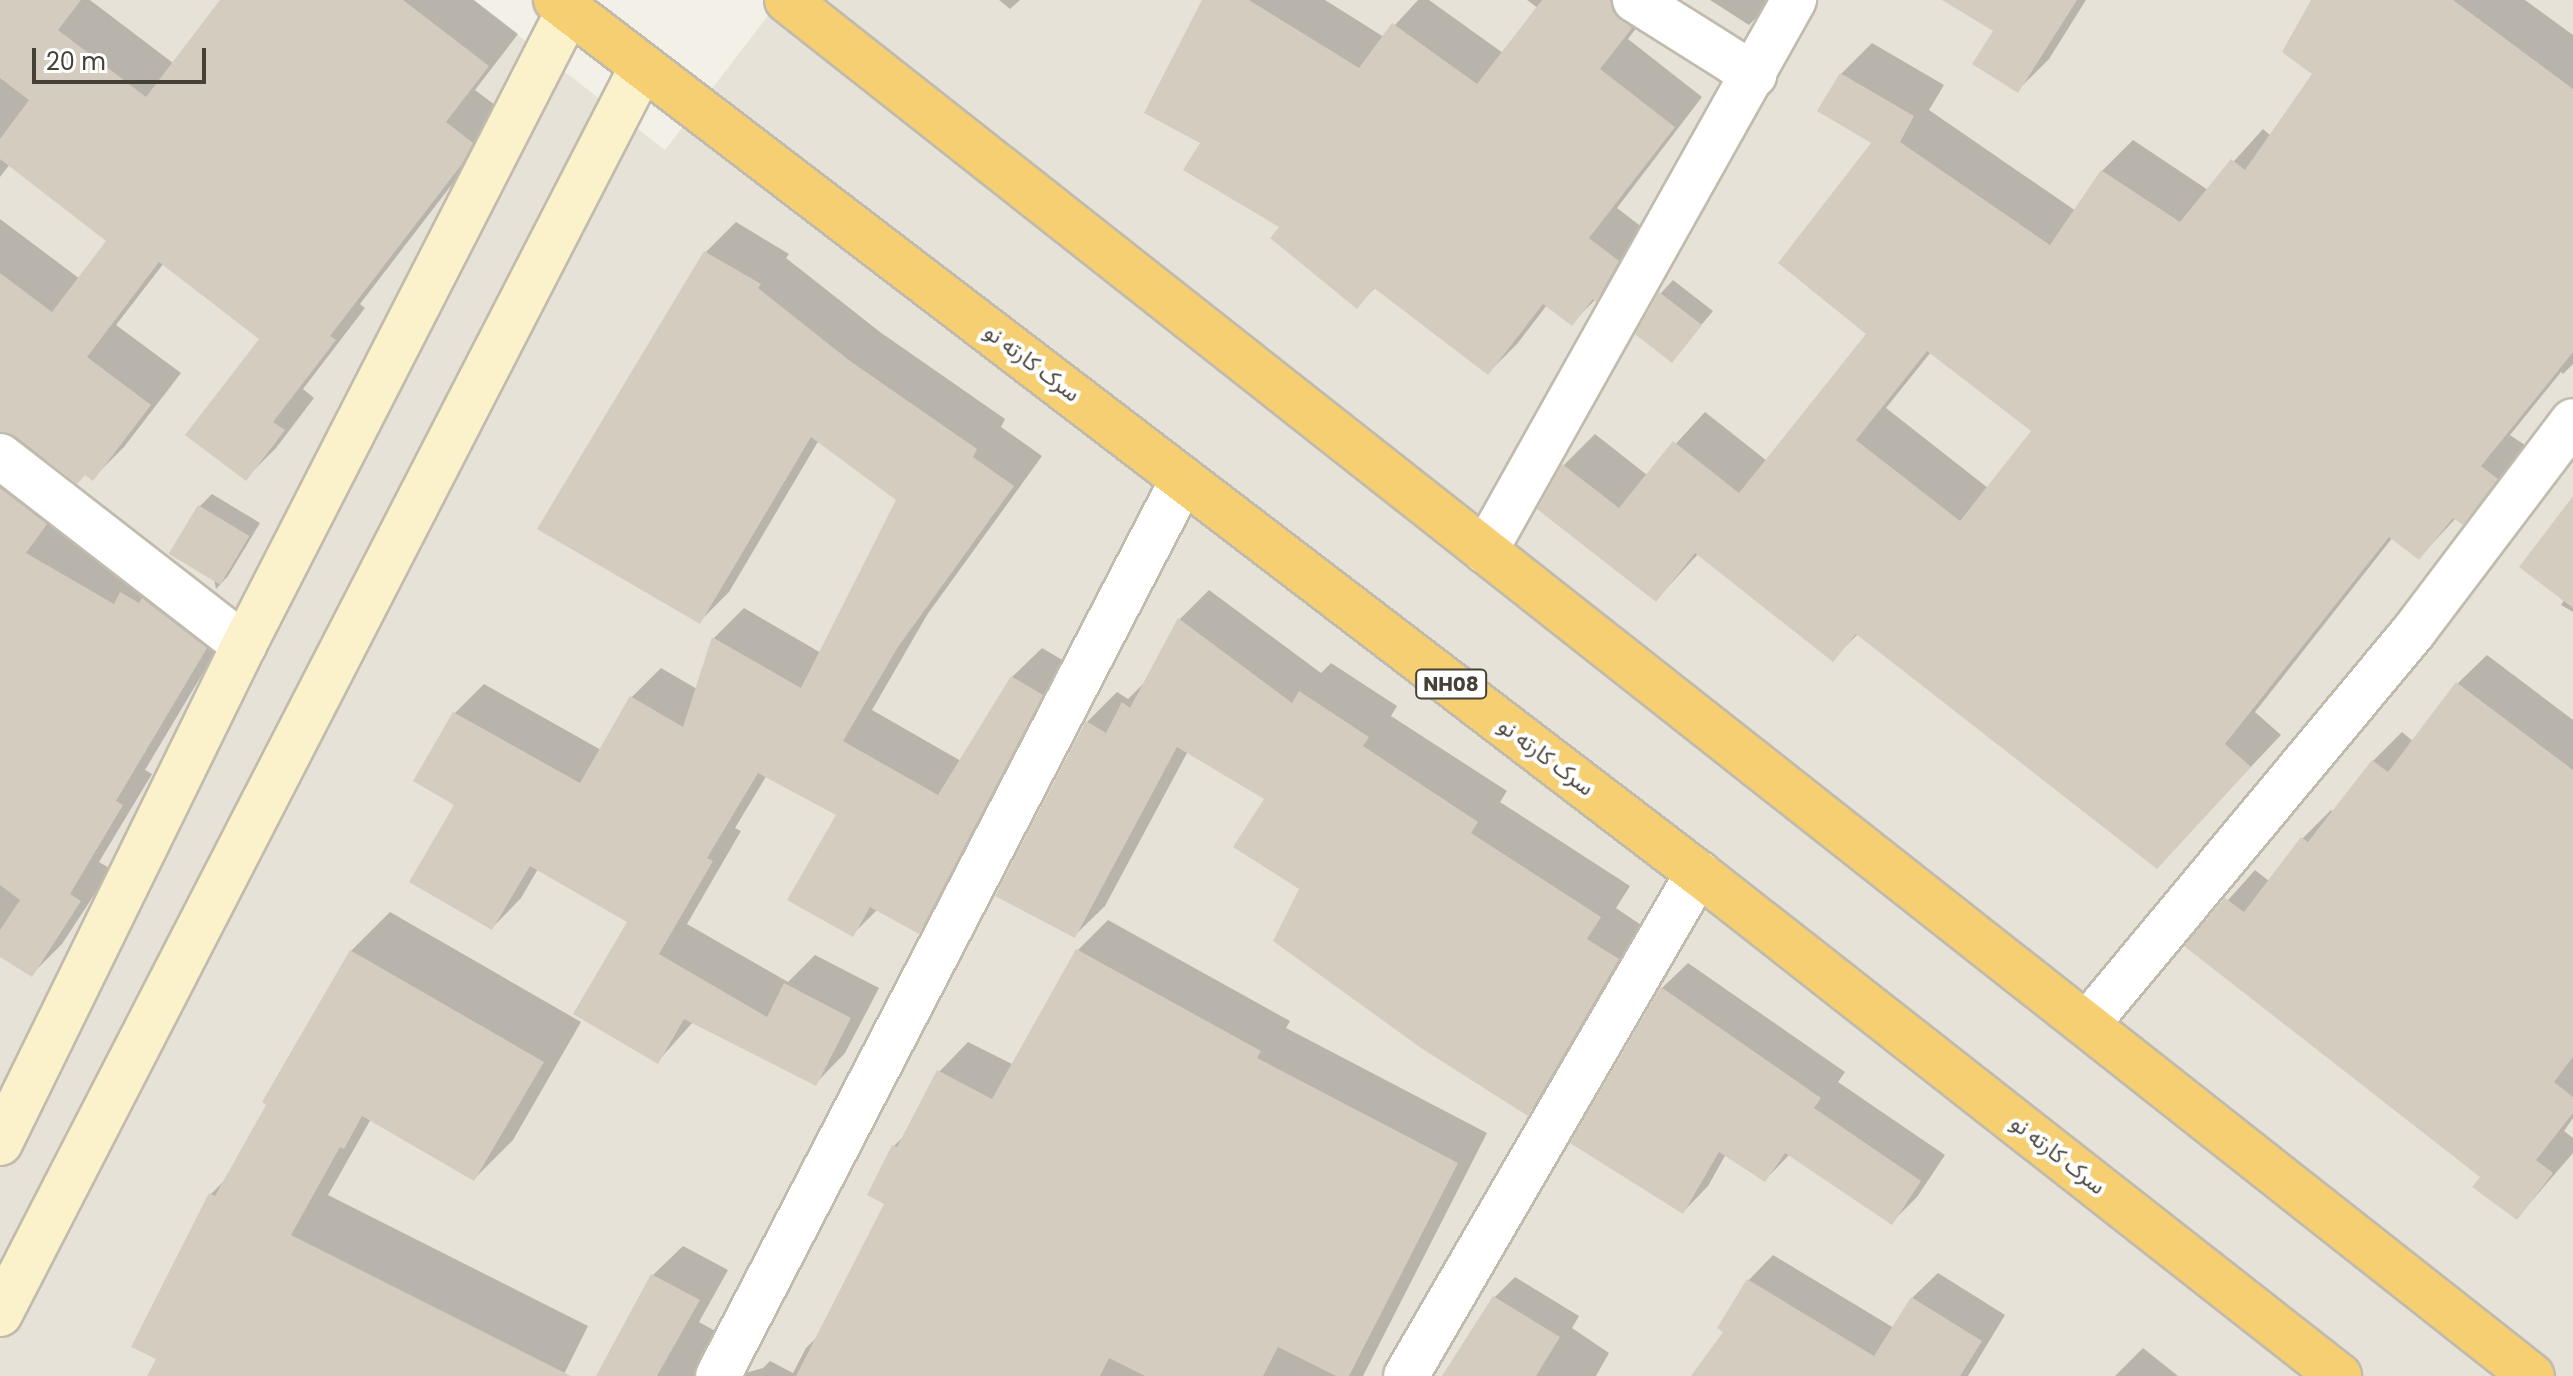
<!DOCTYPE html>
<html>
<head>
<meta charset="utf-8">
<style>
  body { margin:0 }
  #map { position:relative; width:2573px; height:1376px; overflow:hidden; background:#f3f0e8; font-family:Poppins,"Noto Sans Arabic",sans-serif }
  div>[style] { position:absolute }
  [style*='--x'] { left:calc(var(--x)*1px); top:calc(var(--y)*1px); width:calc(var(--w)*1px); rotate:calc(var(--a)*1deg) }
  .residential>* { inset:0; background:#e7e2d7 }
  .shadow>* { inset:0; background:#0003 }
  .building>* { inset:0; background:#d4ccbe; transform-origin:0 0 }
  .roads { filter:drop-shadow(2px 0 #c1bbae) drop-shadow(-2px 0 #c1bbae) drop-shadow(0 2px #c1bbae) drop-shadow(0 -2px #c1bbae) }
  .street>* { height:44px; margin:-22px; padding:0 22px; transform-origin:22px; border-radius:22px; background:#fff }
  .secondary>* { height:44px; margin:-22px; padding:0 22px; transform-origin:22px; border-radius:22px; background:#fbf1ca }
  .highway>* { height:44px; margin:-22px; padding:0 22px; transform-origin:22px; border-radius:22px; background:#f5cf71 }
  span { translate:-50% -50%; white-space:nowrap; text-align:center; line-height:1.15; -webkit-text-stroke:8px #fff; paint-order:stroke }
  .shield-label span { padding:2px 6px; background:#fff; border:2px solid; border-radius:6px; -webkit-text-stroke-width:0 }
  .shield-label { font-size:20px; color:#464137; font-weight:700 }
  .street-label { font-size:22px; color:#464137 }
  .scale { position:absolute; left:32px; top:48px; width:174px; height:36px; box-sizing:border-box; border:4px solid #464137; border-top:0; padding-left:10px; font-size:24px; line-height:28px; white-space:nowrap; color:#464137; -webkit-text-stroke:6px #fff; paint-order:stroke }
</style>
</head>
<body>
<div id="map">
  <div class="residential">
    <div style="clip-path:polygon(0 0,473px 0,665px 150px,780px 0,2573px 0,2573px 1376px,0 1376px)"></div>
  </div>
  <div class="shadow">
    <div style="clip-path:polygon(0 0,90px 0,173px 63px,221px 0,474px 0,518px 34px,475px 90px,503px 111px,493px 131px,360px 304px,365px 308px,303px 389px,314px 398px,276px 448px,245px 479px,261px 338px,164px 263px,116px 325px,181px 373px,124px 447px,93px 478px,86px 473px,77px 482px,5px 431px,15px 444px,237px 616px,145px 770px,152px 774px,99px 862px,111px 869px,62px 944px,31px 975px,0 954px,0 219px,80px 279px,109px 240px,10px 164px,0 177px)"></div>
    <div style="clip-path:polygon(999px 0,1020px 0,1010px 9px)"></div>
    <div style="clip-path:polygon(1204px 0,1325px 0,1384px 37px,1418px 0,1429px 0,1503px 53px,1538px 8px,1527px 0,1658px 0,1628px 39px,1702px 97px,1617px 208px,1647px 231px,1625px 270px,1571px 324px,1547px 305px,1517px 344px,1488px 373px,1376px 287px,1357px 306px,1203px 142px)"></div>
    <div style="clip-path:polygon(1710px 0,1774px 0,1749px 25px)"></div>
    <div style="clip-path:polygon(1946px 0,2086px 0,2049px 59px,2018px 90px,1995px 31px)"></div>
    <div style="clip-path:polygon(evenodd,2313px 0,2525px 0,2573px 35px,2573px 364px,2563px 374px,2561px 372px,2510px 435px,2528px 447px,2493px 492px,2462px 523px,2456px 518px,2419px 558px,2393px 537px,2255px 712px,2281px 735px,2157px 866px,1858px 634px,1833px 659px,1699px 553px,1656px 600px,1540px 508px,1564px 465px,1595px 434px,1647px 475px,1705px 412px,1767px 461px,1869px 334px,1874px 143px,1820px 110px,1841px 74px,1872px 43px,1944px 85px,1929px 110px,2076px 211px,2102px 171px,2133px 140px,2208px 190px,2263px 129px,2271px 136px,2315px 73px,2313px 0,1931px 352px,2034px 431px,1988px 488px,1886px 408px,1931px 352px)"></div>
    <div style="clip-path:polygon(736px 222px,789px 254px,786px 258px,880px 332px,1005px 419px,1001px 427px,1042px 456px,927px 615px,872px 710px,961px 761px,1012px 677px,1042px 648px,1071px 665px,948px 902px,919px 931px,878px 909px,852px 935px,839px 814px,767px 775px,735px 828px,741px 831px,687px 924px,788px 982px,815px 955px,879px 988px,845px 1053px,816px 1083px,693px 1022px,658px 1061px,629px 921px,538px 869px,521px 898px,492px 928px,457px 804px,455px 713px,484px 684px,601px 750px,631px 698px,661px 668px,697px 689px,714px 638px,744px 608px,821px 653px,899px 499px,819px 440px,729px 592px,699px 622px,540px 528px,706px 252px)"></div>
    <div style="clip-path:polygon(1673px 280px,1713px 311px,1672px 360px,1638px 333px,1661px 293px)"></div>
    <div style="clip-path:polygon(212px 494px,260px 523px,228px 576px,216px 589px,199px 507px)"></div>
    <div style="clip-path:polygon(2573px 504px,2573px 612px,2561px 605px,2565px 599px)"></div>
    <div style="clip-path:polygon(1209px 590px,1321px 673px,1331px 663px,1397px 706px,1391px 716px,1507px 791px,1500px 802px,1630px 886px,1616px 908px,1647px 929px,1558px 1083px,1528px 1113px,1301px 888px,1266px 798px,1188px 751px,1105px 906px,1075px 935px,1087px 722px,1117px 692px,1128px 699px,1148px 679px,1179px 620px)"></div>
    <div style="clip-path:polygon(2487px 655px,2573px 720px,2573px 1118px,2564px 1131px,2573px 1138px,2573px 1153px,2517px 1218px,2483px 1176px,2187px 946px,2255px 870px,2269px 881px,2303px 838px,2331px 810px,2334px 812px,2373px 761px,2402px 732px,2414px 742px,2458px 683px)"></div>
    <div style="clip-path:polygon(390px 912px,581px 1022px,513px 1140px,474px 1179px,371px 1119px,328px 1195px,588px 1326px,563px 1376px,149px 1376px,158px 1359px,211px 1194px,228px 1177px,351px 951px)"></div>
    <div style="clip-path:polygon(1108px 920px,1290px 1021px,1286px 1028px,1487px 1133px,1363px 1376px,598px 1376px,653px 1275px,683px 1246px,728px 1270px,699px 1322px,724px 1336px,737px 1369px,749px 1372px,763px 1368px,770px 1361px,793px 1373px,806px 1348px,820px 1334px,887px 1203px,894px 1146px,907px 1133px,939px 1072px,968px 1042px,1014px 1065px,1078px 950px)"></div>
    <div style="clip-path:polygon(1688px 963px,1845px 1072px,1838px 1082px,1945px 1155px,1917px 1197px,1892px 1222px,1790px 1154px,1765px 1180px,1726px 1154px,1708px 1186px,1683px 1212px,1662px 988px)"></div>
    <div style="clip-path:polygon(1773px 1255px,1894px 1328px,1912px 1298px,1938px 1273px,2005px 1315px,1968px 1376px,1694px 1376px,1726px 1331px,1748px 1281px)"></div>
    <div style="clip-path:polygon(1515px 1277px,1579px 1316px,1572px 1328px,1609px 1353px,1596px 1376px,1446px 1376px,1495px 1297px)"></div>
    <div style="clip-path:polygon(2143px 1348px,2178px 1376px,2115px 1376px)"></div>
  </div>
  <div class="building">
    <div style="clip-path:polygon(0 0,81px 0,58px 30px,146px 97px,220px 0,403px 0,489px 66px,446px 122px,473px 143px,462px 164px,330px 336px,336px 340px,273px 422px,285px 430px,246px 481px,185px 435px,259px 339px,159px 262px,87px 357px,151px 405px,93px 481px,85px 475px,77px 484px,15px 436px,0 432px,0 273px,52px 312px,106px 241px,0 159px,0 139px,29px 100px,0 78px)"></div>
    <div style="clip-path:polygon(1202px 0,1249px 0,1359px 68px,1392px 23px,1477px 84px,1542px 0,1610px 0,1613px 12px,1632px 28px,1600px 69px,1675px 127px,1589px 238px,1619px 261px,1596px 302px,1593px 299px,1572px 326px,1543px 304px,1488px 375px,1374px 288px,1357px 309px,1270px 238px,1279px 227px,1183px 170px,1200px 143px,1144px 113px)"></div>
    <div style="clip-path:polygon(1942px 0,2077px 0,2018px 93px,1972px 64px,1993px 31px)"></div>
    <div style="clip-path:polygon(evenodd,2311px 0,2453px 0,2573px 89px,2573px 352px,2481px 466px,2498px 479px,2463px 525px,2453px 518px,2419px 560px,2389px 537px,2225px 744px,2251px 767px,2157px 869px,1856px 634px,1833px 662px,1695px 553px,1656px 602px,1537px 509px,1562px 464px,1619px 508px,1673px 441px,1739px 493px,1866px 334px,1778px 263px,1871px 143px,1817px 111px,1840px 73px,1914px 116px,1900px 142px,2050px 245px,2101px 170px,2180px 222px,2231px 159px,2245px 170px,2312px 74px,2282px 52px,2311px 0,1927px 351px,2031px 431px,1960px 521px,1856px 440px,1927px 351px)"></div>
    <div style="clip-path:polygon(704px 251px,761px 284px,758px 288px,850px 361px,977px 449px,973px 457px,1014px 486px,898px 647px,843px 741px,938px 795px,1011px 676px,1043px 695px,919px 934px,870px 907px,853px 937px,787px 900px,836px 815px,758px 773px,707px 858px,713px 861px,659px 954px,767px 1017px,784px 983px,851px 1018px,816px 1086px,684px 1019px,658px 1064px,573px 1014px,627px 922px,530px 866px,492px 930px,409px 882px,454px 805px,413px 781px,453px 712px,580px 783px,630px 696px,683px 727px,712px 637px,801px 688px,896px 500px,811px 437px,700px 624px,537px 529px)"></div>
    <div style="clip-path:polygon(1659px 292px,1702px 325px,1672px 363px,1635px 334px)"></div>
    <div style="clip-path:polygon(0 488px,47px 524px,26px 553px,114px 604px,120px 592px,139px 603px,142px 598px,207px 648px,116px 801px,123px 805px,70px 894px,81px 901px,32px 977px,0 957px,0 930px,20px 900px,0 885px)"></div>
    <div style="clip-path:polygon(2573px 496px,2573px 608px,2519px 567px)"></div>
    <div style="left:198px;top:505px;width:60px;height:57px;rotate:31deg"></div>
    <div style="clip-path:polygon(1178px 618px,1292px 703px,1299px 691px,1369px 737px,1363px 746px,1478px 822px,1471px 833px,1601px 917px,1587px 939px,1619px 959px,1528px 1116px,1421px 1048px,1273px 941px,1299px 889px,1233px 847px,1264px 799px,1177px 747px,1075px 938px,995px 896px,1086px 721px,1106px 733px,1122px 702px,1130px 708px)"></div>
    <div style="clip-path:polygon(2456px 682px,2573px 770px,2573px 1057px,2554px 1082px,2573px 1097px,2573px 1113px,2536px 1160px,2553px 1173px,2517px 1220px,2472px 1187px,2480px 1177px,2184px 946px,2225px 898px,2244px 912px,2301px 837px,2308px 842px,2372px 760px,2388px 772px)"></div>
    <div style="clip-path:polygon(1076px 949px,1261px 1051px,1257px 1058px,1458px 1163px,1349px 1376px,1336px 1376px,1278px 1347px,1263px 1376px,1145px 1376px,1109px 1358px,1100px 1376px,796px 1376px,884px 1204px,867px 1195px,892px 1145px,897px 1147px,937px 1070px,992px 1099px)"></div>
    <div style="clip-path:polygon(350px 950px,544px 1062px,474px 1181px,362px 1116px,344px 1149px,340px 1147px,291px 1235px,571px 1376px,147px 1376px,156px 1359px,131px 1347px,209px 1193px,215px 1196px,266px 1105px,262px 1102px)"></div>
    <div style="clip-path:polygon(1661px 987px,1821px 1098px,1814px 1108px,1921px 1181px,1892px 1225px,1785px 1153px,1765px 1182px,1719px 1152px,1683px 1214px,1570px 1143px)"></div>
    <div style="clip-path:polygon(651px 1274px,700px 1300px,657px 1376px,596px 1376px)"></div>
    <div style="clip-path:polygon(1747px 1279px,1874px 1356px,1911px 1297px,1982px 1341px,1960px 1376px,1691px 1376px,1723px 1332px,1717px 1328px)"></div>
    <div style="clip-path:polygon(1493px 1296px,1560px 1337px,1536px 1376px,1442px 1376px)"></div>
  </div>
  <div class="roads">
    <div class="street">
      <div style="--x:1635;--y:0;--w:141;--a:32.2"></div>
      <div style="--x:0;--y:456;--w:309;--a:37.8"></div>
      <div style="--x:1485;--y:551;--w:632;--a:-60.72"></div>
      <div style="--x:2088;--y:1023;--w:510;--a:-50.25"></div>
      <div style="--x:2414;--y:631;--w:263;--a:-52.9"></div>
      <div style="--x:718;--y:1376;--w:1010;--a:-62.6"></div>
      <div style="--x:1406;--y:1376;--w:582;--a:-59.86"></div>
    </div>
    <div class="secondary">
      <div style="--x:0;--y:1143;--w:555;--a:-63.9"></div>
      <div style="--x:244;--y:645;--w:713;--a:-62.9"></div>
      <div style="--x:0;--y:1314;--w:1403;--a:-62.76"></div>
    </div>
    <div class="highway">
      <div style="--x:556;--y:0;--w:1437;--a:37.4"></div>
      <div style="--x:1698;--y:873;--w:815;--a:38.12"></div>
      <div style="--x:787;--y:0;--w:2222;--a:38.26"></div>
    </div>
  </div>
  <div class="shield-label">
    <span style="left:1451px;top:684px">NH08</span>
  </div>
  <div class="street-label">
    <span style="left:1032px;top:363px;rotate:37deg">سرک کارته نو</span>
    <span style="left:1546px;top:757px;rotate:37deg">سرک کارته نو</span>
    <span style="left:2058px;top:1155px;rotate:38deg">سرک کارته نو</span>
  </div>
  <div class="scale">20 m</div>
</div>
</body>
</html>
